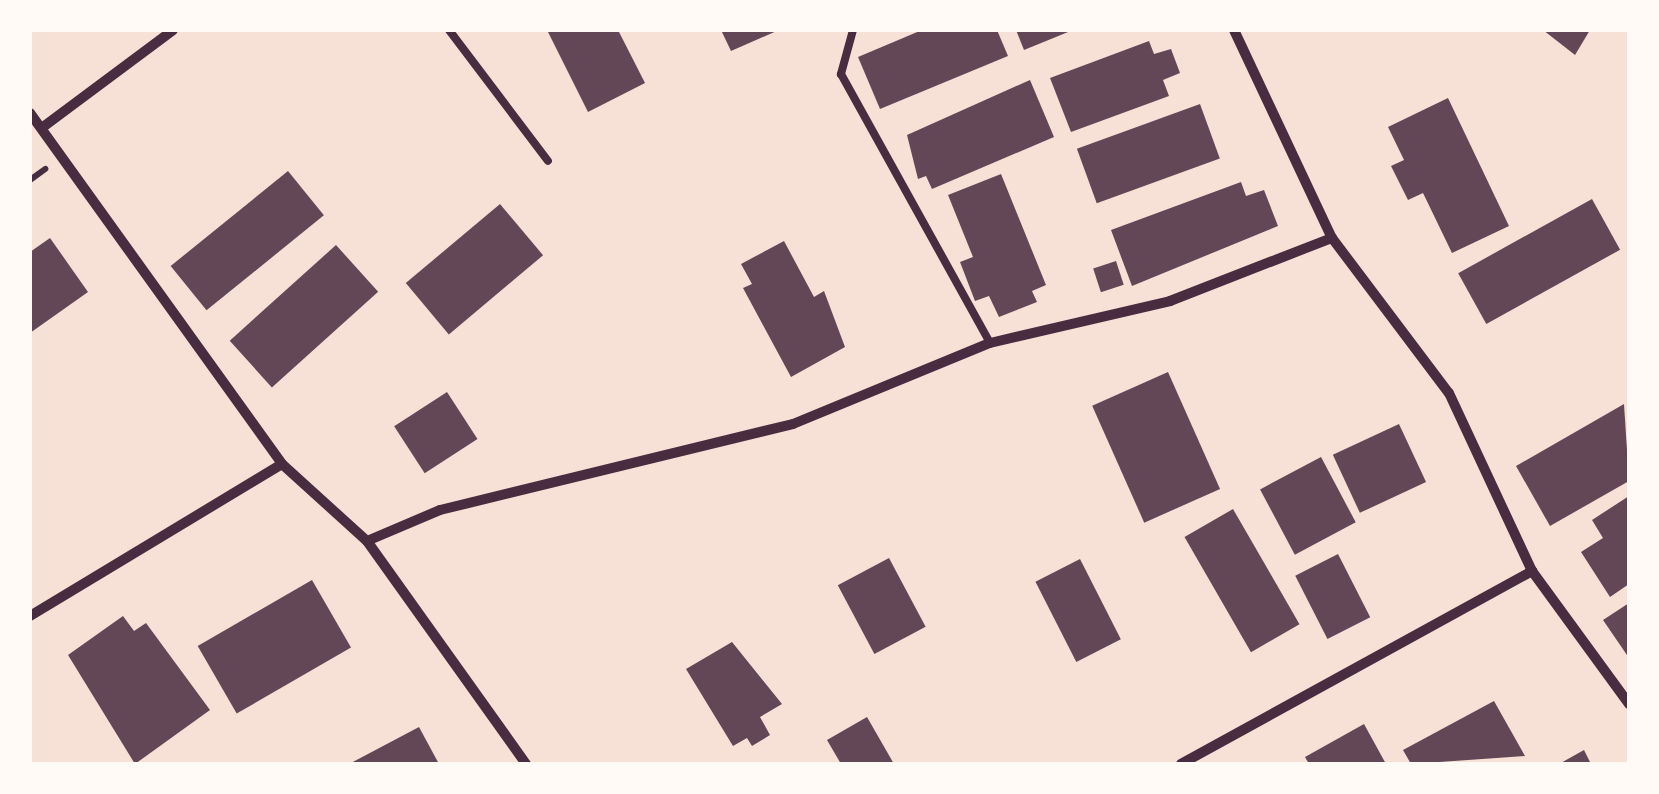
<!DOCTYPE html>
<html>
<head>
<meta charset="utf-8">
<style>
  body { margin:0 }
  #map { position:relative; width:1659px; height:794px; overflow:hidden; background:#f7e1d7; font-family:"Sofia Sans Condensed",sans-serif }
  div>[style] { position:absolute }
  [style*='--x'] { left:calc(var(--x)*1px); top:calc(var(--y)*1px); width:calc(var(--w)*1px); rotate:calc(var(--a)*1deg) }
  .building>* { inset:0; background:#644757; transform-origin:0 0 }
  .path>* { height:6px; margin:-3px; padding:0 3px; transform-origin:3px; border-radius:3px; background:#4a2c40 }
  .service>* { height:8px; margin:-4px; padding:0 4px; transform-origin:4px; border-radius:4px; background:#4a2c40 }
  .minor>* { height:10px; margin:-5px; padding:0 5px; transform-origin:5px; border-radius:5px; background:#4a2c40 }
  span { translate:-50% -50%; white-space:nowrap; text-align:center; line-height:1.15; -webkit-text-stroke:10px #fffaf5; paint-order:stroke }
  .frame { position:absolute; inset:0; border:32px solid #fffaf5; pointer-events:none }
</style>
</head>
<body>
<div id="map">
  <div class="building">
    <div style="clip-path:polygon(547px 30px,618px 30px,645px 83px,588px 112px)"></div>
    <div style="clip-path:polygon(721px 30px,779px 30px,731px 51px)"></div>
    <div style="clip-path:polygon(922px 30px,997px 30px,1008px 56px,880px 109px,858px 57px)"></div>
    <div style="clip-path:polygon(1016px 30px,1073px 30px,1024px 50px)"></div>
    <div style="clip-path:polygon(1543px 30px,1590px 30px,1575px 55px)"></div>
    <div style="clip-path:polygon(1149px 41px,1154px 54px,1171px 49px,1180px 73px,1163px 80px,1169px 96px,1071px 132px,1050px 78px)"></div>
    <div style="clip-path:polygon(1030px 80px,1054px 137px,932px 189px,926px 176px,918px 179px,907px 135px)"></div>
    <div style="clip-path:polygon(1448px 98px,1509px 226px,1452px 253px,1423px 193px,1408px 200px,1391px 166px,1404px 160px,1388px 127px)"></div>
    <div style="left:1200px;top:104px;width:58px;height:131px;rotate:70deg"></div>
    <div style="left:288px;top:171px;width:57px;height:151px;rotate:51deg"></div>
    <div style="clip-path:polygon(1001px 174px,1046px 285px,1032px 291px,1037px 302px,999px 317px,989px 296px,975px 301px,960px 262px,973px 257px,948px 195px)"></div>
    <div style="clip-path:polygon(1241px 182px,1246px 196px,1264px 190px,1278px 226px,1132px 286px,1111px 230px)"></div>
    <div style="left:1592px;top:199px;width:58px;height:153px;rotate:61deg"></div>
    <div style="left:500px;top:204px;width:67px;height:123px;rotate:50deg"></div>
    <div style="clip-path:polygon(50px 238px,88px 292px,30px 333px,30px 252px)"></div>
    <div style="clip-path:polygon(784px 241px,814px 297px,824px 291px,845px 347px,791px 377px,743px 288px,752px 284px,741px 264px)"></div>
    <div style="left:336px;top:245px;width:63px;height:143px;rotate:48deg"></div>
    <div style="left:1116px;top:261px;width:25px;height:24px;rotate:72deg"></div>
    <div style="left:1168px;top:372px;width:128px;height:83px;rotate:66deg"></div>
    <div style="left:447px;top:392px;width:56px;height:63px;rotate:57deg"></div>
    <div style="clip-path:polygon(1624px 404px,1629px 481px,1550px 526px,1516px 466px)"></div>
    <div style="left:1399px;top:424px;width:64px;height:73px;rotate:65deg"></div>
    <div style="left:1321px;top:457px;width:74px;height:69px;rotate:62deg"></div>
    <div style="clip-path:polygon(1629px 496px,1629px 584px,1610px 597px,1581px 552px,1603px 538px,1592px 520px)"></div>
    <div style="left:1233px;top:509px;width:133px;height:56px;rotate:60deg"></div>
    <div style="left:1338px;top:554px;width:71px;height:48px;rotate:63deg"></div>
    <div style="left:889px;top:558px;width:78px;height:58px;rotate:62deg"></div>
    <div style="left:1080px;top:559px;width:90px;height:50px;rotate:63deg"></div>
    <div style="left:312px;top:580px;width:78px;height:132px;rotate:60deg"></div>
    <div style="clip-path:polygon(1629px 603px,1629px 658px,1603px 620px)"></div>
    <div style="clip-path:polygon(123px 616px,134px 631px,146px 623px,210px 710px,135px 764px,68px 655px)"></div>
    <div style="clip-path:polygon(732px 642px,782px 704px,760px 717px,770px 735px,752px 746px,747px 738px,733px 746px,686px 669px)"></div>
    <div style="clip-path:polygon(1494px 701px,1525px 756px,1411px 764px,1403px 750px)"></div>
    <div style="clip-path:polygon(867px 717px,894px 764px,841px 764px,827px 740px)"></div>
    <div style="clip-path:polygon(1364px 724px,1386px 764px,1309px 764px,1305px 757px)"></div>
    <div style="clip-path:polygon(419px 727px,439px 764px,349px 764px)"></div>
    <div style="clip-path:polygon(1584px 750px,1591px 764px,1559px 764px)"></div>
  </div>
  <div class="path">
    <div style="--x:30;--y:180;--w:19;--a:-36"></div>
  </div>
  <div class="service">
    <div style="--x:449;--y:30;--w:164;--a:52.9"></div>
    <div style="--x:853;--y:30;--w:46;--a:105.3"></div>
    <div style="--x:841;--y:74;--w:308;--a:61"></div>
  </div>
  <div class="minor">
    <div style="--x:1234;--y:30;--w:230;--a:64.8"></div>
    <div style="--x:1332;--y:238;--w:194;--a:53"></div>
    <div style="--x:1449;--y:393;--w:196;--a:65"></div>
    <div style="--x:1532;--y:571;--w:165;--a:53.9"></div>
    <div style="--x:30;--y:113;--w:432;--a:54.3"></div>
    <div style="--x:282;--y:464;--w:115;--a:42.2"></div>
    <div style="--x:367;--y:541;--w:274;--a:54.5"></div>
    <div style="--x:43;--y:127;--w:162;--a:-36.7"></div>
    <div style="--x:367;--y:541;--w:79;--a:-23"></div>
    <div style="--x:440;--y:510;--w:363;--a:-13.7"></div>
    <div style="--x:793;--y:424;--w:213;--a:-22.4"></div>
    <div style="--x:990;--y:343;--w:185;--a:-13.1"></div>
    <div style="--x:1170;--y:301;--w:174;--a:-21.3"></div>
    <div style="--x:30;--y:616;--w:294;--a:-31.1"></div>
    <div style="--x:1181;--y:764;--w:401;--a:-28.8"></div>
  </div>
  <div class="frame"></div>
</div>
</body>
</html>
